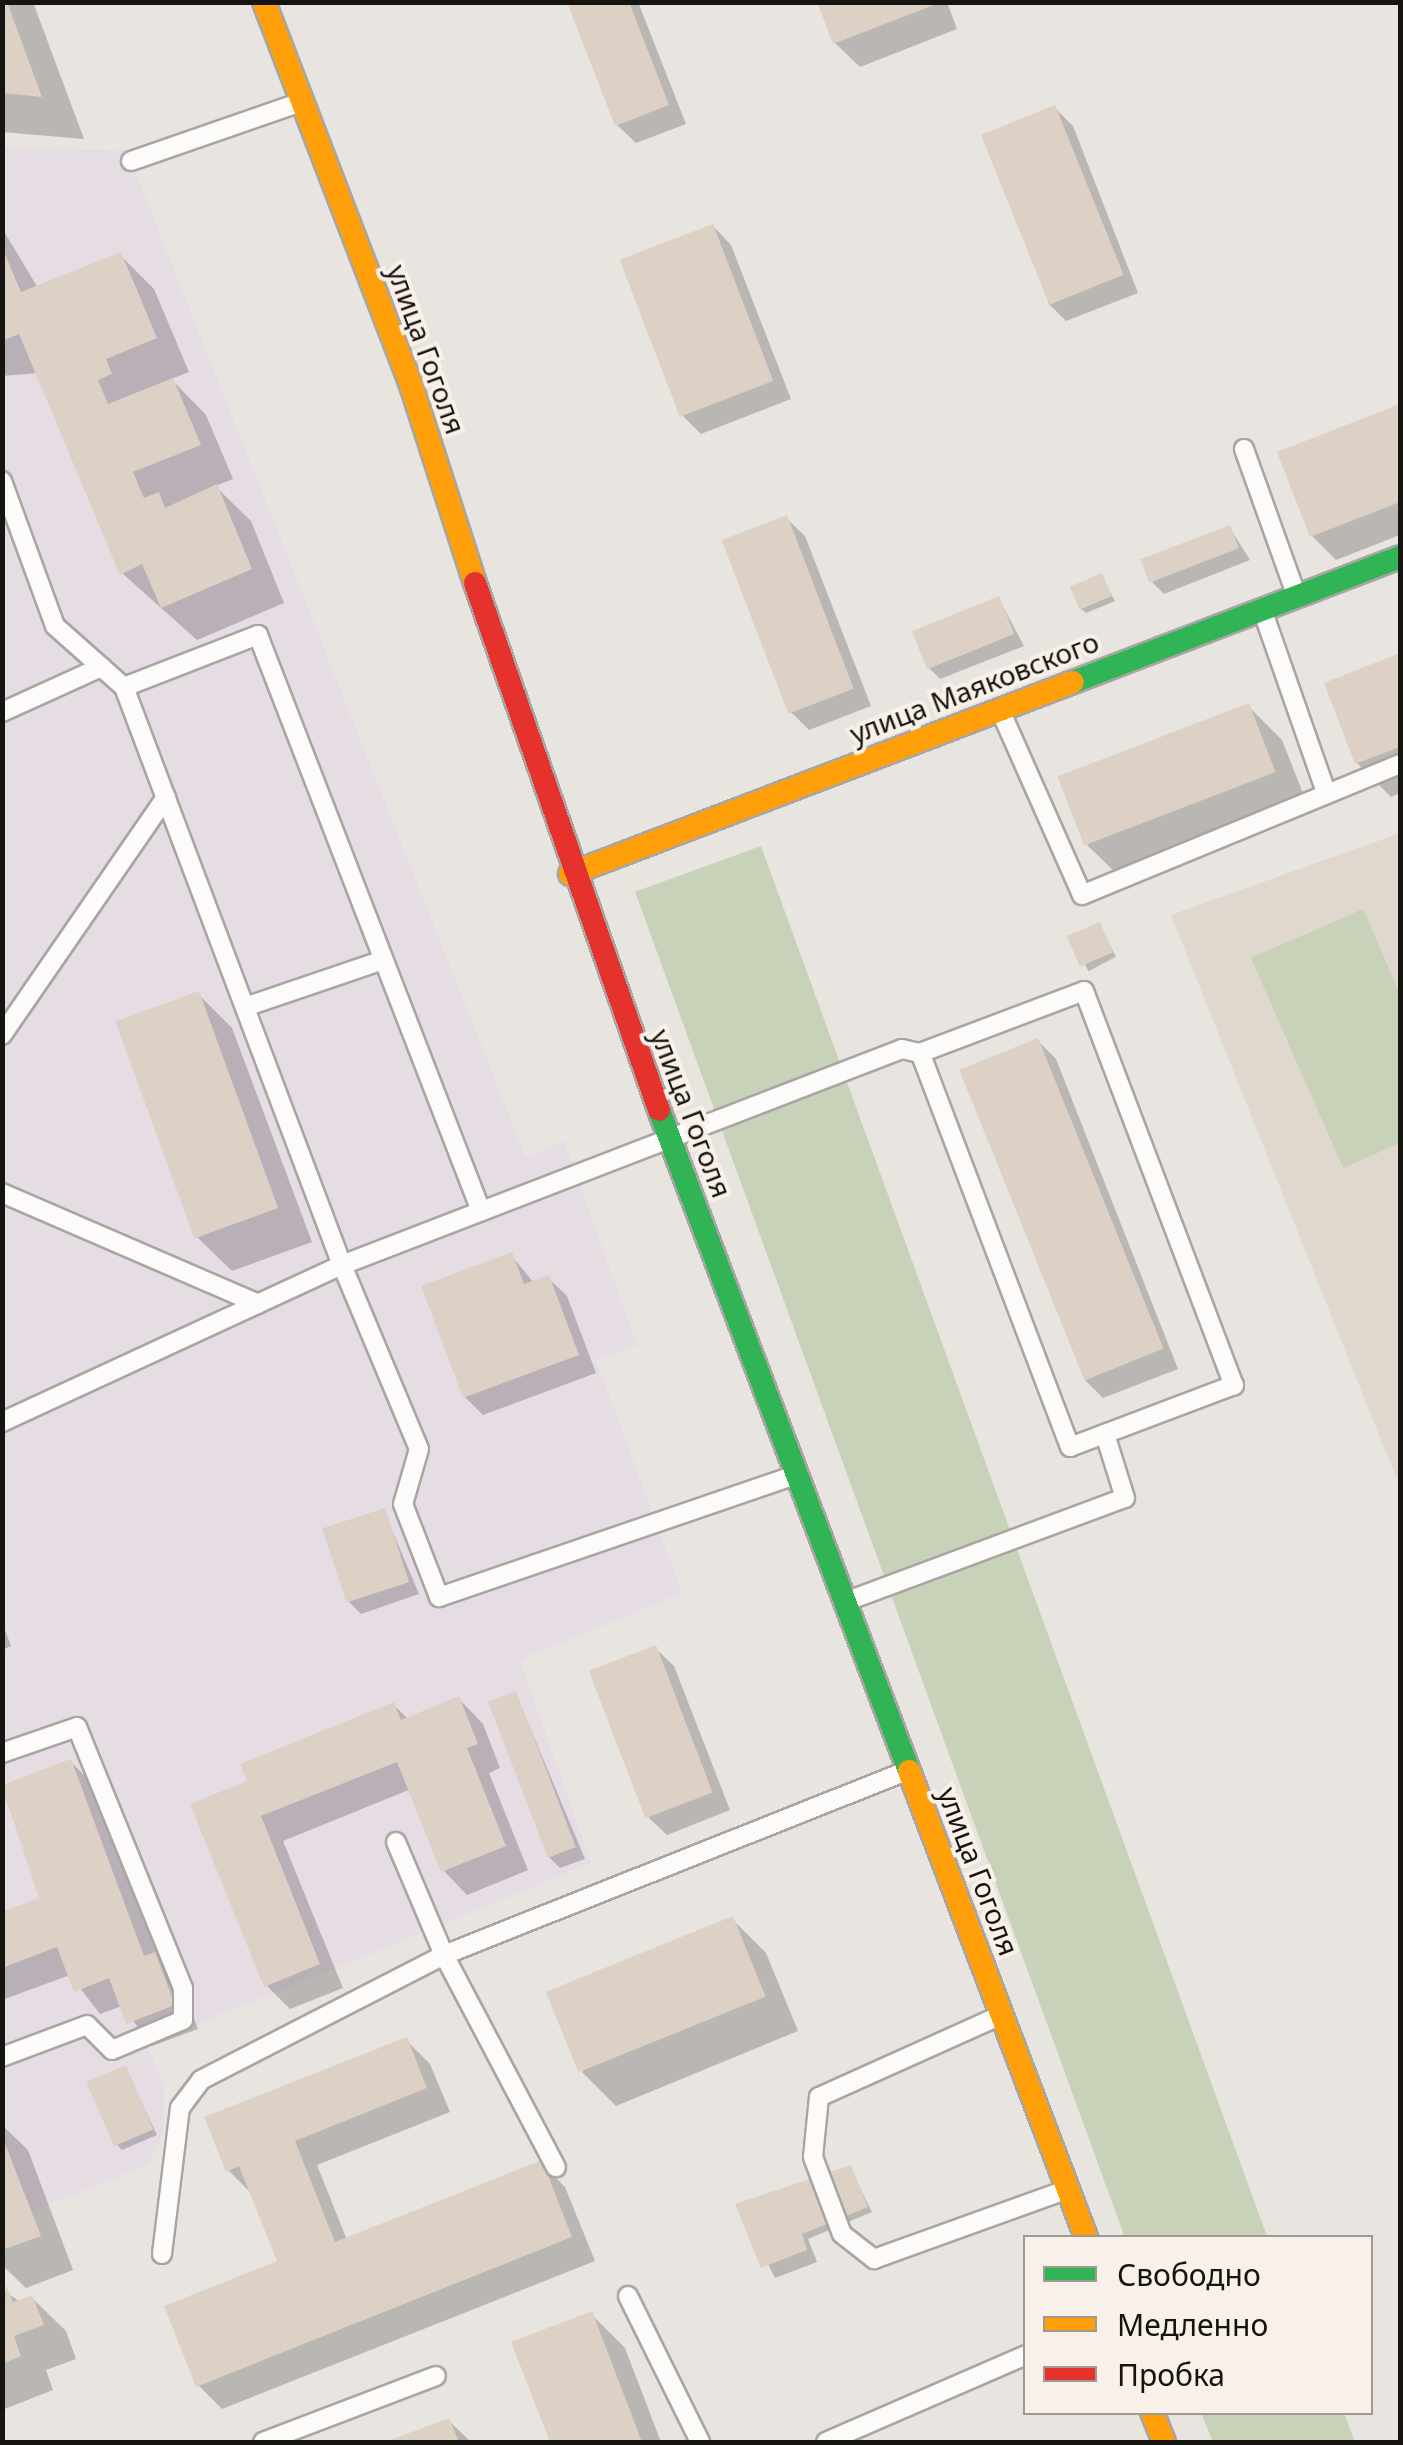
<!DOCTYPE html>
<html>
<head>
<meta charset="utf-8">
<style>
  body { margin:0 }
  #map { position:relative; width:1403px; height:2445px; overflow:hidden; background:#e8e4e0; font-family:"Noto Sans",sans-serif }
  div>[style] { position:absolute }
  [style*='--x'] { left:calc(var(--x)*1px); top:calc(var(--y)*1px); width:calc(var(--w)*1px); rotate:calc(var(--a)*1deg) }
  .built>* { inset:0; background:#e0d7ce }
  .medical>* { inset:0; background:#e6dce4 }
  .green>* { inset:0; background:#c8d2b8; transform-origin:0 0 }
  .shadow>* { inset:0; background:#0003; transform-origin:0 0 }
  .building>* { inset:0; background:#dcd1c4; transform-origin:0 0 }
  .roads { filter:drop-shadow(2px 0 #a8a5a2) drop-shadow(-2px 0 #a8a5a2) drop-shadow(0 2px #a8a5a2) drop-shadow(0 -2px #a8a5a2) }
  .lane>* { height:18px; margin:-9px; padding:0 9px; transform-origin:9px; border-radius:9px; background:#fcfbfa }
  .fast>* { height:22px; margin:-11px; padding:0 11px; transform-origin:11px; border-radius:11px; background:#30b455 }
  .slow>* { height:22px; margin:-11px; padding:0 11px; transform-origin:11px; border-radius:11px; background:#ff9f0a }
  .jam>* { height:22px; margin:-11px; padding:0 11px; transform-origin:11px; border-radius:11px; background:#e5322d }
  span { translate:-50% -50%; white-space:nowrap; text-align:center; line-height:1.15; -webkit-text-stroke:8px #f9f1e9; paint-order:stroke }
  .street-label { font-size:28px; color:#161411 }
  .frame { position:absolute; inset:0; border:5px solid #161411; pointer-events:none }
  .legend { position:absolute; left:1023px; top:2235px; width:350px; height:180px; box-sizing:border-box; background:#f9f1e9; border:2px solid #9e9993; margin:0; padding:12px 18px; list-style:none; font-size:30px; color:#161411 }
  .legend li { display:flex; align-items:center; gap:20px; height:50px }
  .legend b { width:50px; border:2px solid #9e9993 }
</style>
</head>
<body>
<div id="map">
  <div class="built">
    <div style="clip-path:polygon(1400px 833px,1400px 1487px,1171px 915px)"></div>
  </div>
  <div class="medical">
    <div style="clip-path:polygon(3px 147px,127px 151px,526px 1158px,564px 1141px,637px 1345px,596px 1360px,682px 1593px,520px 1660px,591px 1863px,147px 2045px,164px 2085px,164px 2132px,148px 2165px,3px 2223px)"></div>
  </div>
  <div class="green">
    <div style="left:761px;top:846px;width:1484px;height:134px;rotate:70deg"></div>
    <div style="clip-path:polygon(1363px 909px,1400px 994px,1400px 1143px,1343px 1168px,1251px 958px)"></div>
    <div style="clip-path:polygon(1201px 2413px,1344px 2413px,1355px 2442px,1213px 2442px)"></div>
  </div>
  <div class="shadow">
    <div style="clip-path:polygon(2px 2px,33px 2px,84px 139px,2px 132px)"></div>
    <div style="clip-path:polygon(570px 2px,638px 2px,686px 124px,636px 143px,617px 125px)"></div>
    <div style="clip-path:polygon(820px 2px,947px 2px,957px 29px,860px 67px,835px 43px)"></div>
    <div style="clip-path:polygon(1055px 108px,1073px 126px,1138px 293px,1066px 321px,1048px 303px)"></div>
    <div style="clip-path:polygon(713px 226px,731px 245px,791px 399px,701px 434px,683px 416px)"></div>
    <div style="clip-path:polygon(2px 228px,38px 288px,120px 255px,154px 289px,189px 372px,171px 379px,206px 415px,233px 479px,215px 486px,251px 521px,284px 603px,197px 640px,122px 573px,38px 373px,2px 376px)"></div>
    <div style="clip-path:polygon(1400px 407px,1400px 535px,1336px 560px,1312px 536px,1280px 454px)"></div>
    <div style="clip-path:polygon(786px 518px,805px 536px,871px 706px,809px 730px,791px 712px)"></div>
    <div style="clip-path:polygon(1230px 528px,1250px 560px,1164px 594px,1152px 582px)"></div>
    <div style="clip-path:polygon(1101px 576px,1115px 601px,1086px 613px,1080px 608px)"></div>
    <div style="clip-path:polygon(999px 599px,1024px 646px,940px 679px,928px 667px)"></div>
    <div style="clip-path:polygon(1400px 656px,1400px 793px,1391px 797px,1357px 763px,1327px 685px)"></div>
    <div style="clip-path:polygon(1248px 706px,1282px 740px,1308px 806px,1121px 878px,1087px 845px)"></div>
    <div style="left:1099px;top:925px;width:36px;height:31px;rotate:62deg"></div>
    <div style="clip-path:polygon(198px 994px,232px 1028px,312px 1242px,232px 1271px,198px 1238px)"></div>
    <div style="clip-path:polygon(1038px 1041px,1056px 1059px,1178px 1369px,1103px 1398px,1085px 1380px)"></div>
    <div style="clip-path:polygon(511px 1255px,534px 1283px,548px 1278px,567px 1296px,596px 1373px,483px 1415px,465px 1397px)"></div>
    <div style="clip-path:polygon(384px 1511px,419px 1594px,361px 1614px,349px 1602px)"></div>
    <div style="clip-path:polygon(2px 1622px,11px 1646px,2px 1650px)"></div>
    <div style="clip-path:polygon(655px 1648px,674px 1666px,730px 1810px,667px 1835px,648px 1817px)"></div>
    <div style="clip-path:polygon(516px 1694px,585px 1859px,560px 1868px,548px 1856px)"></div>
    <div style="clip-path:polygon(459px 1699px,483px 1724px,500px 1768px,489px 1773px,528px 1870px,467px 1895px,443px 1870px,411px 1789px,283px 1841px,343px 1988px,290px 2009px,266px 1985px,250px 1783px,394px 1705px,408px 1719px)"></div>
    <div style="clip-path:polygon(71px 1762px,95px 1786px,159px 1959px,179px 1979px,198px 2029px,152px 2046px,122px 2006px,100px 2014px,70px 1975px,2px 2000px,2px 1914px,42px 1900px,2px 1787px)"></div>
    <div style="clip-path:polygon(732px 1919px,766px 1953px,798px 2031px,616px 2106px,582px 2072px)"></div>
    <div style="clip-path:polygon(406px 2040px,430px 2064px,450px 2112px,317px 2165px,347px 2240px,541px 2163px,565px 2187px,595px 2261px,222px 2409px,198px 2385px,281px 2262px,252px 2194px,228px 2170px)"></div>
    <div style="clip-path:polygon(125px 2068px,157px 2135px,122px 2150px,117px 2145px)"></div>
    <div style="clip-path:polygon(2px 2125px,28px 2150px,73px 2270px,26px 2288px,2px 2265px)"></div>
    <div style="clip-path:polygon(850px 2168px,872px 2212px,808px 2239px,817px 2262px,775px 2278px,738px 2205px)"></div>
    <div style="clip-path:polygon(2px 2289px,20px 2302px,32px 2298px,66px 2331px,76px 2359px,46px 2370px,53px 2390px,2px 2410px)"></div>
    <div style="clip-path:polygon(591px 2314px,625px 2348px,661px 2442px,552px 2442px,514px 2343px)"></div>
    <div style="clip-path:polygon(449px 2421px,471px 2442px,391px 2442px)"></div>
  </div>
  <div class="building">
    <div style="clip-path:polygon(2px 2px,7px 2px,42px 97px,2px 93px)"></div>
    <div style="clip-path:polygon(567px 2px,629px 2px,669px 105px,615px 126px)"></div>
    <div style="clip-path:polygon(817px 2px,939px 2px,939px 3px,833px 44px)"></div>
    <div style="left:1055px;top:105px;width:183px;height:80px;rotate:68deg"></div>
    <div style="left:713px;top:224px;width:168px;height:100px;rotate:69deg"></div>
    <div style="clip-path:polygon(2px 247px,21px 292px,121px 252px,157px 338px,106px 359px,112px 374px,98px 380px,108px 404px,173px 378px,201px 445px,133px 472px,144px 498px,159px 492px,165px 508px,217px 484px,252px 569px,161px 608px,142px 564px,120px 575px,19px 334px,2px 341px)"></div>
    <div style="clip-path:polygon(1400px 404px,1400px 502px,1310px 537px,1277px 452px)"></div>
    <div style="left:787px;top:515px;width:186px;height:70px;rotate:69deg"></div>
    <div style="left:1230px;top:525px;width:25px;height:96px;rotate:69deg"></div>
    <div style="left:1102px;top:573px;width:25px;height:35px;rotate:67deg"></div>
    <div style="left:999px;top:596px;width:41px;height:94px;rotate:68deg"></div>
    <div style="clip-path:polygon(1400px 653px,1400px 747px,1355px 764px,1324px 683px)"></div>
    <div style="left:1249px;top:703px;width:74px;height:205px;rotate:69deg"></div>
    <div style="left:1100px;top:922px;width:33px;height:36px;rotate:67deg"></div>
    <div style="left:199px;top:991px;width:231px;height:89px;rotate:70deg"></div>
    <div style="left:1038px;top:1038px;width:335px;height:85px;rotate:68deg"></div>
    <div style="clip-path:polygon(512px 1252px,524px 1284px,549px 1275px,579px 1355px,463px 1398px,421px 1286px)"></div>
    <div style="left:385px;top:1508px;width:78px;height:66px;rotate:72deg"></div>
    <div style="left:656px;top:1645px;width:158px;height:72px;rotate:69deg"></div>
    <div style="left:516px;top:1691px;width:167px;height:30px;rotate:69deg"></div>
    <div style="clip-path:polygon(459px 1696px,478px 1744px,467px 1748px,506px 1846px,441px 1872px,397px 1762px,261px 1816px,320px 1964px,264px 1987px,190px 1804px,247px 1781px,240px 1764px,394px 1702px,401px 1720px)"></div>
    <div style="clip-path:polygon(71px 1759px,144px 1956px,155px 1952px,175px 2005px,126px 2024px,109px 1978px,74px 1992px,57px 1947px,2px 1968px,2px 1912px,39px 1898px,2px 1785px)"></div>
    <div style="left:733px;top:1916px;width:87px;height:202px;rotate:68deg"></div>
    <div style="clip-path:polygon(407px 2037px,427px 2088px,295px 2141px,335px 2242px,542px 2160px,572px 2237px,196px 2387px,164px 2306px,277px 2261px,239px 2166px,226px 2172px,204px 2117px)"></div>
    <div style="left:126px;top:2065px;width:70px;height:43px;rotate:67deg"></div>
    <div style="clip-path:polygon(2px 2136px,41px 2236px,2px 2250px)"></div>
    <div style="clip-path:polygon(851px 2165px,868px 2207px,802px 2234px,807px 2250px,761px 2268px,735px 2204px)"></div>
    <div style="clip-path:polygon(6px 2285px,13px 2302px,32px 2295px,44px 2325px,14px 2336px,21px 2356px,2px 2364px)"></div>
    <div style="clip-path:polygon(592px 2311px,642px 2442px,550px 2442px,511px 2342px)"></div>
    <div style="clip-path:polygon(449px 2418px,459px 2442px,385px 2442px)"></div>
  </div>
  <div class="roads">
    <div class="lane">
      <div style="--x:131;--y:161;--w:175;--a:-19.1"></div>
      <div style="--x:1244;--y:449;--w:154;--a:70.3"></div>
      <div style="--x:2;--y:481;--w:154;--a:69.9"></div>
      <div style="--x:55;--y:626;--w:92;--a:41.5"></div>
      <div style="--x:124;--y:687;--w:618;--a:69.34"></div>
      <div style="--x:342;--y:1265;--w:600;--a:-21.09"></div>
      <div style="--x:902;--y:1049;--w:18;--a:13"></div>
      <div style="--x:1264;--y:615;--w:184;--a:70.7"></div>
      <div style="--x:124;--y:687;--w:144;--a:-21.2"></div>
      <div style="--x:258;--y:635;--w:618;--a:68.84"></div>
      <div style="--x:2;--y:712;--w:109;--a:-24.4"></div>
      <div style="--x:1001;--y:712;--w:200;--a:66.1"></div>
      <div style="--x:1082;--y:895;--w:344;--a:-22.4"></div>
      <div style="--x:1084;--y:991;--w:422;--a:69.2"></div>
      <div style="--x:1234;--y:1385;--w:175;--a:159.3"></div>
      <div style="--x:1070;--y:1447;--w:422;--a:-110.8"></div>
      <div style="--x:920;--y:1053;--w:175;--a:-20.7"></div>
      <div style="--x:245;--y:1007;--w:146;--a:-18.8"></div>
      <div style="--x:2;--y:1035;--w:289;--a:-55.4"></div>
      <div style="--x:2;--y:1193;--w:279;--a:23.4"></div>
      <div style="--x:2;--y:1422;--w:374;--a:-24.8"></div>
      <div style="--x:342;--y:1265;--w:199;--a:67.3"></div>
      <div style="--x:419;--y:1449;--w:57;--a:106.2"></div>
      <div style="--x:403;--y:1504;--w:100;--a:68.8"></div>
      <div style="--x:439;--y:1597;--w:374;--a:-18.9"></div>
      <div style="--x:850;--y:1600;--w:293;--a:-20.4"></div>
      <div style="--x:1125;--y:1498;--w:67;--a:-107.4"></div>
      <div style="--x:2;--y:1753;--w:79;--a:-19.1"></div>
      <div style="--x:77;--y:1727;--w:282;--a:67.9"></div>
      <div style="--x:183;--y:1988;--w:32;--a:90"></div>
      <div style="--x:183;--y:2020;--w:77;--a:157.1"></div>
      <div style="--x:112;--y:2050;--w:35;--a:-135"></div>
      <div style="--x:87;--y:2025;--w:91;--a:159.4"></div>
      <div style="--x:396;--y:1842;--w:123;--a:67"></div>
      <div style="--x:444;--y:1955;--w:240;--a:62.2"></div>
      <div style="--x:997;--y:2017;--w:195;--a:155.8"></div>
      <div style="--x:819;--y:2097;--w:60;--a:95.7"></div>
      <div style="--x:813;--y:2157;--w:82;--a:69.4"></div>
      <div style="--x:842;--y:2234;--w:41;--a:38"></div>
      <div style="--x:874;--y:2259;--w:201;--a:-19.8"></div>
      <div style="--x:162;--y:2254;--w:147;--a:-83"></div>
      <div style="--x:180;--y:2108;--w:35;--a:-53"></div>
      <div style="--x:201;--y:2080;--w:273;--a:-27.2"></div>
      <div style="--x:444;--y:1955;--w:495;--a:-21.7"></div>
      <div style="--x:628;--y:2296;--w:163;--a:63.7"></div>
      <div style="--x:263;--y:2442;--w:185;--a:-20.9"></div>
      <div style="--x:826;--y:2442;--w:218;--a:-23.5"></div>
    </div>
    <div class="fast">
      <div style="--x:1073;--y:682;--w:350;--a:-20.9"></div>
      <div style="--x:659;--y:1110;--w:707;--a:69.28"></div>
    </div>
    <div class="slow">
      <div style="--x:264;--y:2;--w:410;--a:69"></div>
      <div style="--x:411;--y:385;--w:208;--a:72.1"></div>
      <div style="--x:570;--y:874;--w:538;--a:-20.89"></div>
      <div style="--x:909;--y:1771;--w:499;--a:69.2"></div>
      <div style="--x:1152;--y:2412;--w:32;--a:68"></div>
    </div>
    <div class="jam">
      <div style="--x:475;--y:583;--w:558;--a:70.75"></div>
    </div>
  </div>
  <div class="street-label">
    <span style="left:427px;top:349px;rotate:70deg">улица Гоголя</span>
    <span style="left:974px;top:687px;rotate:-21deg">улица Маяковского</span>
    <span style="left:692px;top:1113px;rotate:69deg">улица Гоголя</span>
    <span style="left:979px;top:1871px;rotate:69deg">улица Гоголя</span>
  </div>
  <div class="frame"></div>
  <ul class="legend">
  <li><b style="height:12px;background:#30b455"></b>Свободно</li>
  <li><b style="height:12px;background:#ff9f0a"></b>Медленно</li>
  <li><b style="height:12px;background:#e5322d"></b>Пробка</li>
  </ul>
</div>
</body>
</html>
